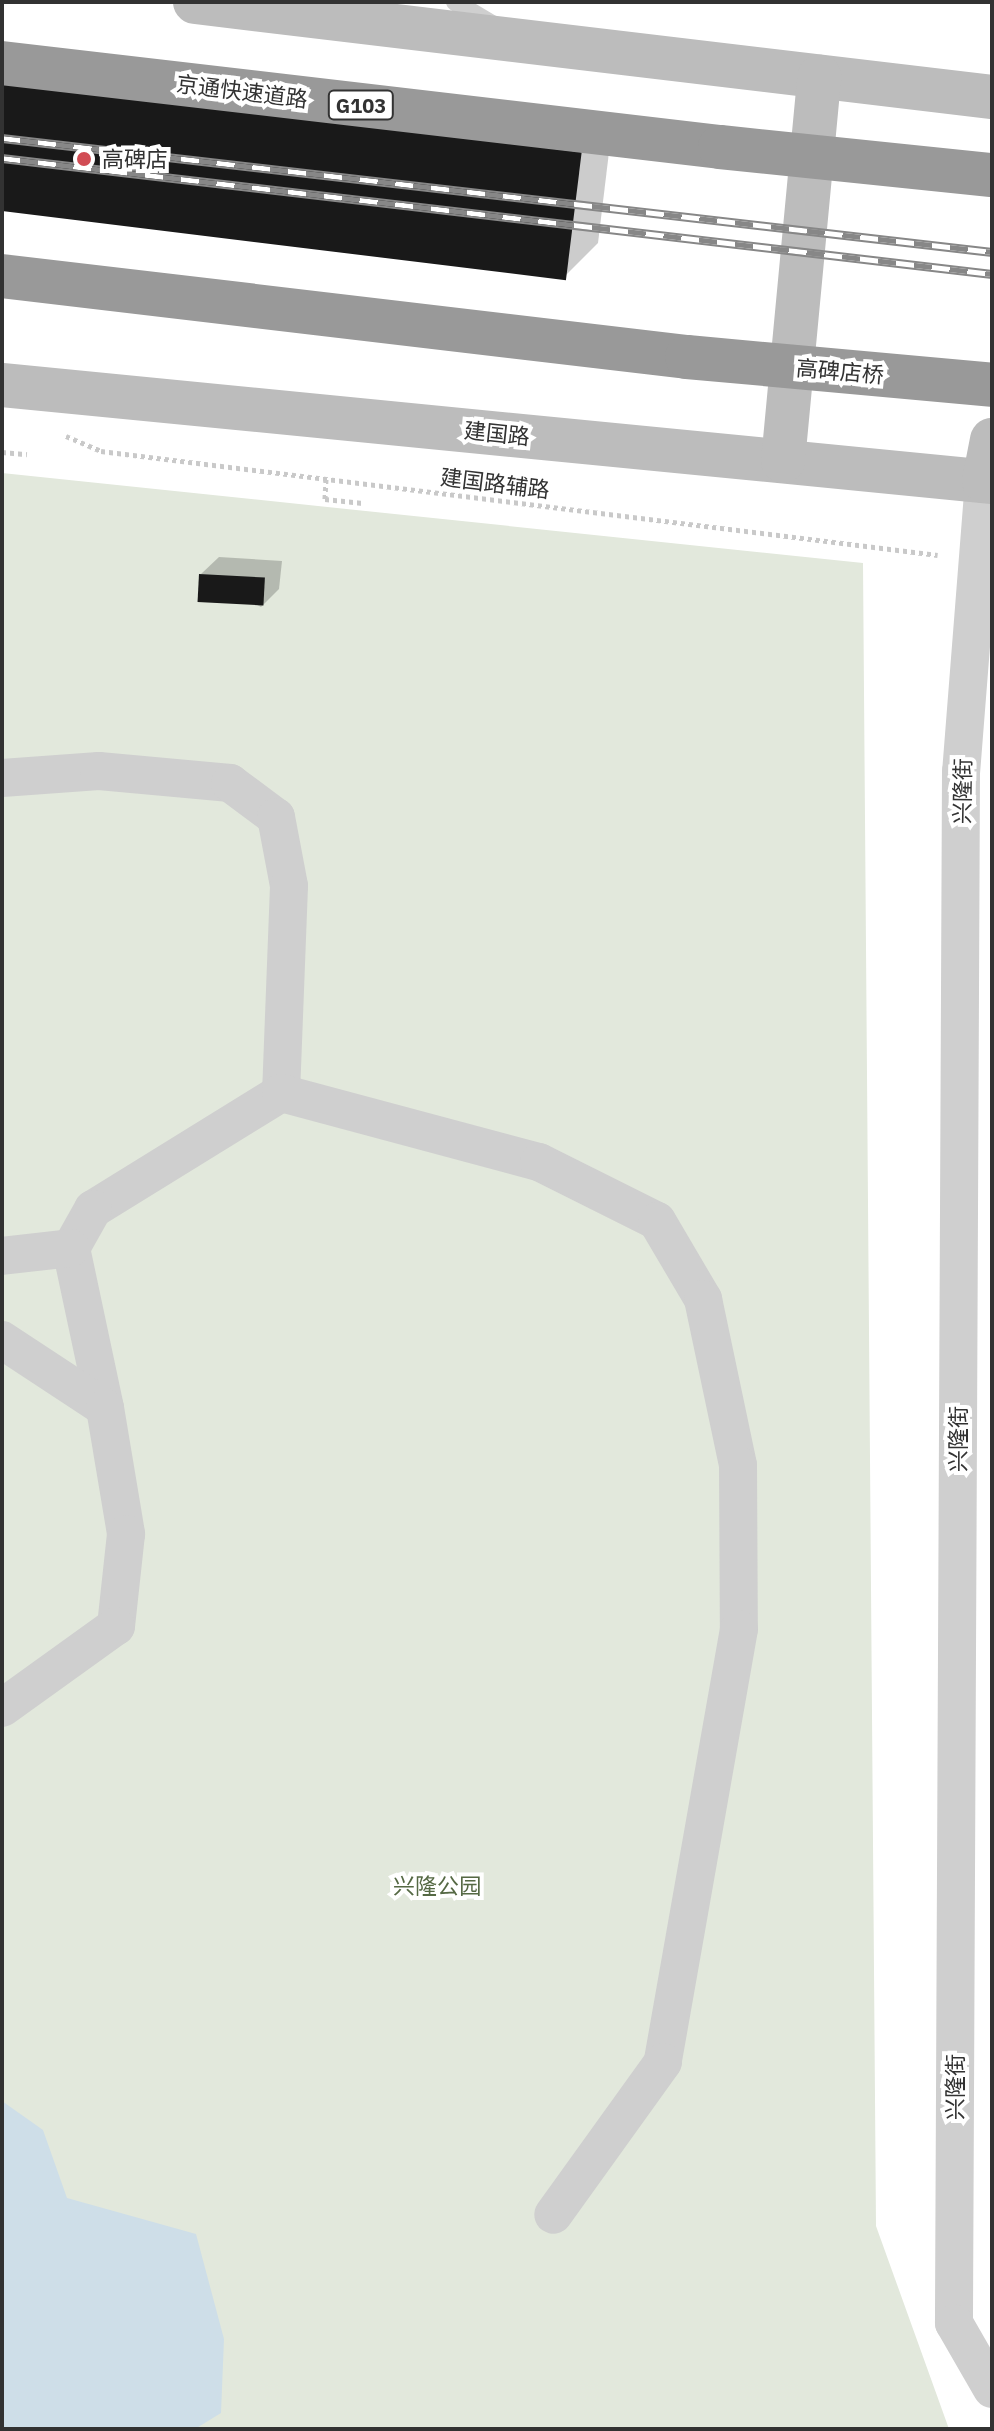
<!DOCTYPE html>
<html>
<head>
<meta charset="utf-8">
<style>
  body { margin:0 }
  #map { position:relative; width:994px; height:2431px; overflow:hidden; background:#fff; font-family:"IBM Plex Sans","Noto Sans SC",sans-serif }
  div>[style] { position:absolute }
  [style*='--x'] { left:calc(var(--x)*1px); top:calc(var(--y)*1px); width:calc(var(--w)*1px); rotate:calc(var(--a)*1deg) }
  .green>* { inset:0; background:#e2e8dc }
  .water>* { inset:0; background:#cedee8 }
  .shadow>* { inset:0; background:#0003 }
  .building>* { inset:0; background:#191919; transform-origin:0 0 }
  .path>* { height:5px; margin-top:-2.5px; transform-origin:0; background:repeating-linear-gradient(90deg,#c9c9c9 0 4px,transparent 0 8px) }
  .lane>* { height:18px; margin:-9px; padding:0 9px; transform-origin:9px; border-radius:9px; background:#cfcfcf }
  .street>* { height:38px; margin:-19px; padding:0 19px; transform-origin:19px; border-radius:19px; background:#cfcfcf }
  .secondary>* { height:44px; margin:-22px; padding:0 22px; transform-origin:22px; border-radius:22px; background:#bcbcbc }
  .highway>* { height:44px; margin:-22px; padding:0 22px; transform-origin:22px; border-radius:22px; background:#999 }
  .rail>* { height:9px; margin-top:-4.5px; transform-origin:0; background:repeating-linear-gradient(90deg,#fff 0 18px,#878787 0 36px); box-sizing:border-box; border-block:2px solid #878787 }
  .highway-bridge>* { height:44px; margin:-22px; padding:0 22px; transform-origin:22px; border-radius:22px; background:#999 }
  .dots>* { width:22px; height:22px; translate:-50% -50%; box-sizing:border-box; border:4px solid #fff; border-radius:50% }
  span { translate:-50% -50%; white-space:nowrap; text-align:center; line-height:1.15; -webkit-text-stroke:8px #fff; paint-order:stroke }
  .shield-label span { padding:2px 6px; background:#fff; border:2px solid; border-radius:6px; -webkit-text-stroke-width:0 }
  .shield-label { font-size:20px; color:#323232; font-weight:700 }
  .street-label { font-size:22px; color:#323232 }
  .poi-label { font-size:22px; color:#323232 }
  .left { translate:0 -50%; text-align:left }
  .park-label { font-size:22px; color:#556944 }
  .frame { position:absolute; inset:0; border:4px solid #323232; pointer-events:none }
</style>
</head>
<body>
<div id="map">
  <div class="green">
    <div style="clip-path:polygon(2px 473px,863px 563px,876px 2226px,949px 2429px,2px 2429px)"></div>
  </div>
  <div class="water">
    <div style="clip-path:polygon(2px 2101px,43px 2130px,67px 2198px,196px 2234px,224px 2339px,221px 2413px,195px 2429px,2px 2429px)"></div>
  </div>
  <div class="shadow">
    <div style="clip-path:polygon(613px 119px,598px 243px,566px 275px,2px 208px)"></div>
    <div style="clip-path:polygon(219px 557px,282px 561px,279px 589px,261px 607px,201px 574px)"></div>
  </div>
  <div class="building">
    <div style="left:2px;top:81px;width:584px;height:129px;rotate:7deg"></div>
    <div style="left:199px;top:574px;width:66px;height:28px;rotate:3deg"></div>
  </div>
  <div class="path">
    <div style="--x:66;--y:436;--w:38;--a:23"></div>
    <div style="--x:101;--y:451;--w:843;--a:7.08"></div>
    <div style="--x:2;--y:452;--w:25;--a:5"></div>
    <div style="--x:326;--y:479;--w:20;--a:93"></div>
    <div style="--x:325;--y:499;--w:38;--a:6"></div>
  </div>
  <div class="lane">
    <div style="--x:455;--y:2;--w:43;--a:30.7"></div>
  </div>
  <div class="street">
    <div style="--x:984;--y:481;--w:291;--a:94.5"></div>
    <div style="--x:961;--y:771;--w:1552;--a:90.26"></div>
    <div style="--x:954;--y:2323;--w:76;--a:60.1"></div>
    <div style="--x:2;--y:778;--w:97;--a:-4.1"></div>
    <div style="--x:99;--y:771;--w:132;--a:5.2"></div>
    <div style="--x:230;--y:783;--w:57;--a:36.5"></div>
    <div style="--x:276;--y:817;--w:70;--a:79.3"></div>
    <div style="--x:289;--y:886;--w:207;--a:92.2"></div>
    <div style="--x:281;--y:1093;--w:221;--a:148.3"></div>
    <div style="--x:93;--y:1209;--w:45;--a:119.4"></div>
    <div style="--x:71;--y:1248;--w:164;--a:78"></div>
    <div style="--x:281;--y:1093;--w:267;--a:15"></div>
    <div style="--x:539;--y:1162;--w:132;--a:26.6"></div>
    <div style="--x:657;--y:1221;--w:91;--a:59.5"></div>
    <div style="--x:703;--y:1299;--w:170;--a:78.1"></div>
    <div style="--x:738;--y:1465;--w:164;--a:89.7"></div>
    <div style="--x:739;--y:1629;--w:440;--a:100"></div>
    <div style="--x:663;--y:2062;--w:188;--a:125.7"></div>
    <div style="--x:2;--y:1256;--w:69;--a:-6.6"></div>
    <div style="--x:2;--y:1340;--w:123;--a:33.4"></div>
    <div style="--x:105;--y:1408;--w:128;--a:80.5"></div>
    <div style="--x:126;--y:1534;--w:93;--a:96.2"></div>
    <div style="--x:116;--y:1626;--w:140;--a:144.3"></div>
  </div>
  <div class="secondary">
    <div style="--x:195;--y:2;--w:803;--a:6.8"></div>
    <div style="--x:2;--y:385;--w:995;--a:5.6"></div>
    <div style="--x:783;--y:461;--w:386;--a:-84.6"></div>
    <div style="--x:984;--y:481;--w:42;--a:-79"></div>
  </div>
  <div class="highway">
    <div style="--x:2;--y:63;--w:723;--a:6.67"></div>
    <div style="--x:2;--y:276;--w:690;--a:6.74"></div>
  </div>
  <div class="rail">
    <div style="--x:2;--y:138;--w:997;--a:6.57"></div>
    <div style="--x:2;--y:158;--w:997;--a:6.68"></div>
  </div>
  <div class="highway-bridge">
    <div style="--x:720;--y:147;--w:273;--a:5.9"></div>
    <div style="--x:687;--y:357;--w:306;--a:5.2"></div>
  </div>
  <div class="dots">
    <div style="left:84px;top:159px;background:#d14c54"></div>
  </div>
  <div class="shield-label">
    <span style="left:361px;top:105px">G103</span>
  </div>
  <div class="street-label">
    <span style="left:242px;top:91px;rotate:7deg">京通快速道路</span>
    <span style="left:840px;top:371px;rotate:5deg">高碑店桥</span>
    <span style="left:497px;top:433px;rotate:6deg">建国路</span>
    <span style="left:495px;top:483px;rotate:7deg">建国路辅路</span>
    <span style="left:962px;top:791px;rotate:-89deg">兴隆街</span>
    <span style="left:958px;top:1439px;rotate:-90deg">兴隆街</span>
    <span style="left:955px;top:2087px;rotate:-90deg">兴隆街</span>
  </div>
  <div class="poi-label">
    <span class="left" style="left:102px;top:159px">高碑店</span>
  </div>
  <div class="park-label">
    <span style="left:437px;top:1886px">兴隆公园</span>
  </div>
  <div class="frame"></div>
</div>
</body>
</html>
